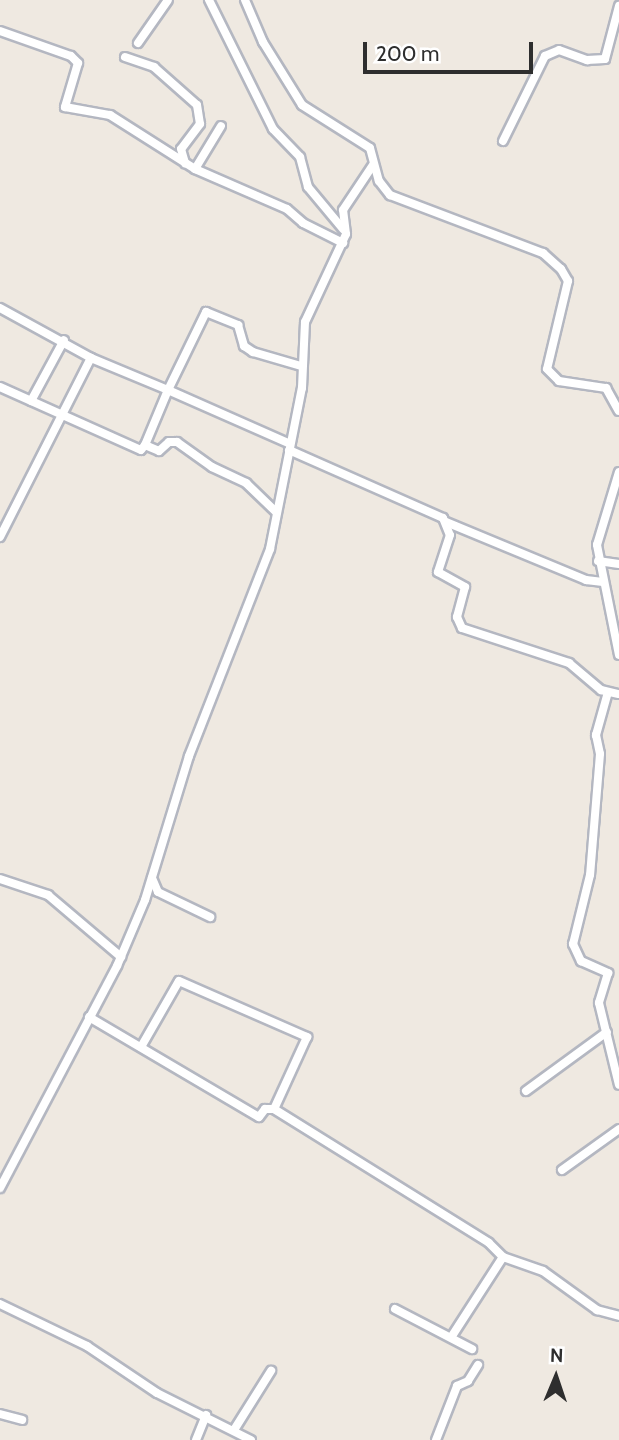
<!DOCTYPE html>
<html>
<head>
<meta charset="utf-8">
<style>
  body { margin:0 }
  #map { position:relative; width:619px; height:1440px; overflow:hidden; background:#efe9e1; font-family:Cabin,sans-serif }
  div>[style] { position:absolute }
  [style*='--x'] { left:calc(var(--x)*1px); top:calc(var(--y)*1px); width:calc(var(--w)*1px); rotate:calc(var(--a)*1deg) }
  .roads { filter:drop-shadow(2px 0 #b4b7c1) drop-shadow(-2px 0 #b4b7c1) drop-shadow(0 2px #b4b7c1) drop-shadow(0 -2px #b4b7c1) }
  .minor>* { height:8px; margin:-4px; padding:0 4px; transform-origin:4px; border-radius:4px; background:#fff }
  span { translate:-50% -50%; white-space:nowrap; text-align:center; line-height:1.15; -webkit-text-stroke:5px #fff; paint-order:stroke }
  .north { position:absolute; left:521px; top:1342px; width:70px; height:70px; -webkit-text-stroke:5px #fff; paint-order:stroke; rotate:2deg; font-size:19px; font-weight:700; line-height:28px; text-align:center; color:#2e2e2e }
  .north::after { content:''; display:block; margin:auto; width:24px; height:32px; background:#2e2e2e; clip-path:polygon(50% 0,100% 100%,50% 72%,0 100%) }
  .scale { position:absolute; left:363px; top:42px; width:170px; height:32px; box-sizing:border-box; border:4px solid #2e2e2e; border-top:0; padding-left:9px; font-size:21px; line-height:24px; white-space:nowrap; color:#2e2e2e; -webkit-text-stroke:5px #fff; paint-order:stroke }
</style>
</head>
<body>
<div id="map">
  <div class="roads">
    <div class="minor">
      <div style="--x:209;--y:0;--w:144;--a:63.6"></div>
      <div style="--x:273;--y:129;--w:39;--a:46"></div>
      <div style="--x:300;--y:157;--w:31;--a:75"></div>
      <div style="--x:308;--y:187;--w:55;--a:50.2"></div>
      <div style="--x:245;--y:0;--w:46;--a:66.8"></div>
      <div style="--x:263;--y:42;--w:74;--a:58.2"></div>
      <div style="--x:302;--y:105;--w:80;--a:32.3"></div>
      <div style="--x:370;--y:148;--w:34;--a:75"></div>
      <div style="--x:379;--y:181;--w:18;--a:52"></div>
      <div style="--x:390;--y:195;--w:164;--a:20.8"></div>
      <div style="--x:543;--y:253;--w:24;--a:42"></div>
      <div style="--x:561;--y:269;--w:14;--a:60"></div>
      <div style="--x:568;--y:281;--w:90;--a:103.4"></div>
      <div style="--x:547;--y:369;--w:17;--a:45"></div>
      <div style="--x:559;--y:381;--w:48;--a:8.5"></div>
      <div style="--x:606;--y:388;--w:26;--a:61"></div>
      <div style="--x:0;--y:31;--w:75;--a:19.4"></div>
      <div style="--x:71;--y:56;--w:10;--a:45"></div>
      <div style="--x:78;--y:63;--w:46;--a:106.5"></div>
      <div style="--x:65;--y:107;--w:46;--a:10.1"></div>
      <div style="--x:110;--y:115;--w:101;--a:32.4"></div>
      <div style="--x:195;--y:169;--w:100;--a:23.5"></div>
      <div style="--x:287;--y:209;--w:21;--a:41"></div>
      <div style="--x:303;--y:223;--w:45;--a:26.6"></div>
      <div style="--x:138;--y:43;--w:52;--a:-55.1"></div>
      <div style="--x:125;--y:57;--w:31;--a:19"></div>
      <div style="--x:154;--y:67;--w:57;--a:41.5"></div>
      <div style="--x:197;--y:105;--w:19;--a:81"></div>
      <div style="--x:200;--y:124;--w:31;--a:127"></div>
      <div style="--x:181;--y:149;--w:15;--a:74"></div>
      <div style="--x:503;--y:141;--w:95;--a:-63.7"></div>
      <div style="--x:545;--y:56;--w:15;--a:-23"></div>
      <div style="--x:559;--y:50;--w:30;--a:20"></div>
      <div style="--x:587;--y:60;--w:18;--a:-3"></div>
      <div style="--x:605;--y:59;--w:55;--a:-75.2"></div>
      <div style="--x:195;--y:169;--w:50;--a:-58.8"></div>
      <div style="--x:0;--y:308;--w:104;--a:28.8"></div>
      <div style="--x:0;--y:387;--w:154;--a:24.1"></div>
      <div style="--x:141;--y:450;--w:6;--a:-51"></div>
      <div style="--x:145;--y:445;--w:15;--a:23"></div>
      <div style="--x:159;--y:451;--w:13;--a:-42"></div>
      <div style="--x:169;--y:442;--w:8;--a:0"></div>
      <div style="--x:177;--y:442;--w:43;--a:35.5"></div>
      <div style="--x:212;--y:467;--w:38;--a:25"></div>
      <div style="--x:246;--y:483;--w:42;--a:44"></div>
      <div style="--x:31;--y:401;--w:69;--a:-61.6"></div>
      <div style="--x:145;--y:445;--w:60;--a:-67.3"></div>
      <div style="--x:168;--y:390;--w:131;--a:23.8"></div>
      <div style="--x:289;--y:450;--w:168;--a:23.8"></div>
      <div style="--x:443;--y:518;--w:18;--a:68"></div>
      <div style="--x:450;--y:535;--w:39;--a:108"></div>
      <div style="--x:438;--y:572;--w:31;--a:29"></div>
      <div style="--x:465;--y:587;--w:31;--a:105"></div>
      <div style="--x:457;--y:617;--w:12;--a:66"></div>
      <div style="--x:462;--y:628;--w:113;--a:18.1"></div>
      <div style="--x:569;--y:663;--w:42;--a:40.2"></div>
      <div style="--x:601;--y:690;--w:18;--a:13"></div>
      <div style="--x:619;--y:472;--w:76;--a:106.8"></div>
      <div style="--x:597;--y:545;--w:112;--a:78.7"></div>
      <div style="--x:446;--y:522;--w:152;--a:22.5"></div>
      <div style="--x:586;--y:580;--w:17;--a:7"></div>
      <div style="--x:0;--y:537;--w:201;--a:-63.1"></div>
      <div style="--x:91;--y:358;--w:83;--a:22.6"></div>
      <div style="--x:168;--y:390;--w:87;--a:-64"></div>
      <div style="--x:206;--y:312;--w:35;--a:22"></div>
      <div style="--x:238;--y:325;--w:22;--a:74"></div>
      <div style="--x:244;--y:346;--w:11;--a:34"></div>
      <div style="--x:253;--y:352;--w:50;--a:16.3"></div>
      <div style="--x:598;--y:561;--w:21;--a:8"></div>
      <div style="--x:608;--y:692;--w:45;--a:105.6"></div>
      <div style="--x:596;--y:735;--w:19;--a:78"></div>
      <div style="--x:600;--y:754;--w:121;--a:94.7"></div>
      <div style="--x:590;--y:875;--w:71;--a:103.8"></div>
      <div style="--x:573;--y:944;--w:19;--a:65"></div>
      <div style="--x:581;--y:961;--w:30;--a:24"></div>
      <div style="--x:608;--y:973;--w:31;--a:107"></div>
      <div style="--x:599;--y:1003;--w:84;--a:76.3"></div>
      <div style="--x:152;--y:878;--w:15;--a:67"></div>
      <div style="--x:158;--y:892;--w:58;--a:25.7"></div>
      <div style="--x:0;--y:879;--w:51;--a:18.4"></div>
      <div style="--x:48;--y:895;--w:96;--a:40.3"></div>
      <div style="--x:89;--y:1017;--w:197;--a:30.5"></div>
      <div style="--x:259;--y:1117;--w:10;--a:-53"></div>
      <div style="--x:265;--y:1109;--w:9;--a:0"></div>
      <div style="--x:274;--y:1109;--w:253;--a:31.9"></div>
      <div style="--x:489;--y:1243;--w:20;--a:45"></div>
      <div style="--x:503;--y:1257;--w:42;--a:19.3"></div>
      <div style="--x:543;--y:1271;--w:67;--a:35.8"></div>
      <div style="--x:597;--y:1310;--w:23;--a:15"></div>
      <div style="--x:141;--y:1047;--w:76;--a:-60.1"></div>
      <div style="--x:179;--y:981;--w:140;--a:23.6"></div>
      <div style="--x:307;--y:1037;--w:79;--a:114.6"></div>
      <div style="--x:526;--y:1091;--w:100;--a:-36.1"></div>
      <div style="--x:562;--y:1170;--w:70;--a:-35.7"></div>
      <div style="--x:0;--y:1188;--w:251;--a:-62.2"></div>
      <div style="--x:117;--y:966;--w:72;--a:-67"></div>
      <div style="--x:145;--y:900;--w:151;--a:-73"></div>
      <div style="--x:189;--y:756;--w:222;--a:-68.6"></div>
      <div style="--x:270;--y:549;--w:164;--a:-78.8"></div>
      <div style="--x:302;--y:388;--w:66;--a:-87.4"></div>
      <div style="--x:305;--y:322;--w:97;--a:-65"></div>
      <div style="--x:346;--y:234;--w:24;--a:-97"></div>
      <div style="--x:343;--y:210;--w:54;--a:-56.3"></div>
      <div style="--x:0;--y:1304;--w:97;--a:25.8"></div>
      <div style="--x:87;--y:1346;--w:84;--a:33.9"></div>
      <div style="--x:157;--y:1393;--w:105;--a:26.6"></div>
      <div style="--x:395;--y:1309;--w:87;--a:27.5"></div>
      <div style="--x:452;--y:1336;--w:94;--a:-57.2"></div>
      <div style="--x:0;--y:1414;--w:23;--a:15"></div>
      <div style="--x:234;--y:1430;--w:70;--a:-57.9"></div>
      <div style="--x:196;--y:1440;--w:27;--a:-68"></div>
      <div style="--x:436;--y:1440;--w:58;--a:-68.7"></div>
      <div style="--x:457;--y:1386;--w:12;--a:-24"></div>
      <div style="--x:468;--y:1381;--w:19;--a:-58"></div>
    </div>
  </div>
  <div class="north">N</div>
  <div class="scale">200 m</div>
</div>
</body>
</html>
